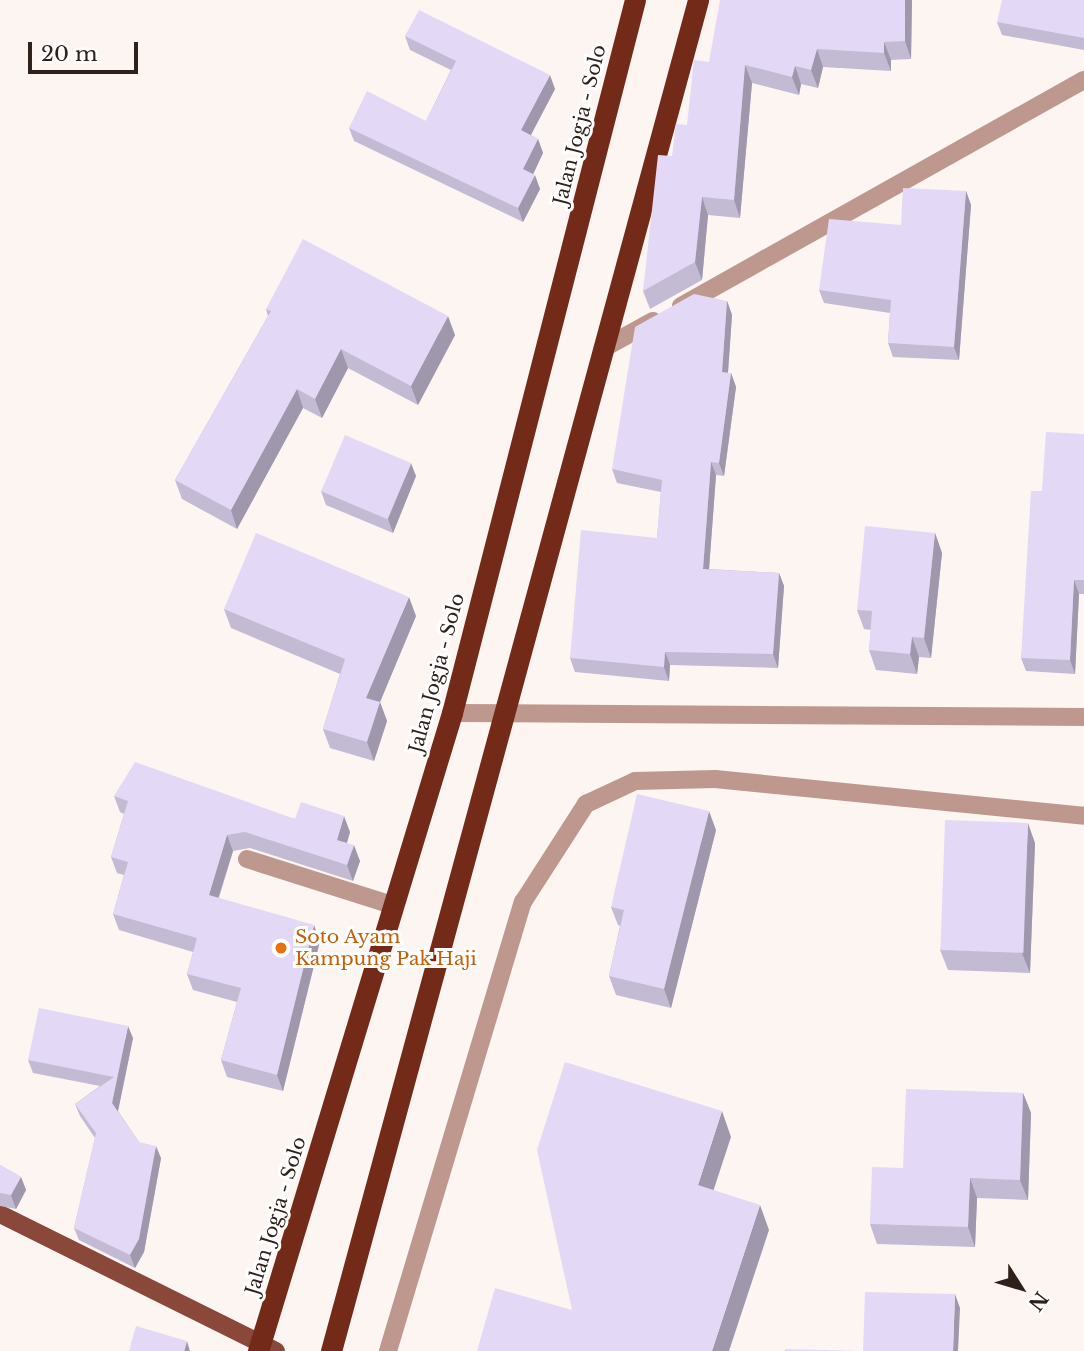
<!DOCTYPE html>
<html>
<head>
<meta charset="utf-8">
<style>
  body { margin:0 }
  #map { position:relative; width:1084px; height:1351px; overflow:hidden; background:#fdf5f2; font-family:"Libre Baskerville",serif }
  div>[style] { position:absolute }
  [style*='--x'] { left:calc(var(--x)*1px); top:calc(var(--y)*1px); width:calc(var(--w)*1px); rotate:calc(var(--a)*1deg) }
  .minor>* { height:18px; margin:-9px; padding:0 9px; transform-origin:9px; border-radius:9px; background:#be988e }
  .major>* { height:18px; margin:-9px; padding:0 9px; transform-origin:9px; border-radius:9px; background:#894839 }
  .highway>* { height:21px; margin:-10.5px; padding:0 10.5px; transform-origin:10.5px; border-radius:10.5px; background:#732a19 }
  .wall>* { inset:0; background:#c3bad4 }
  .shaded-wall>* { inset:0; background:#9f97ac }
  .building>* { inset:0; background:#e3d8f6; transform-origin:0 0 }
  .dots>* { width:19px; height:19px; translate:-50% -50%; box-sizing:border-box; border:4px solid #fff; border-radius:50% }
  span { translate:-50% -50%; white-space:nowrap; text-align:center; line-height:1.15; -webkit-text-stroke:6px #fff; paint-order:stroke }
  .street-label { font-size:19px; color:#2e211b }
  .food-label { font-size:19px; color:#c56008 }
  .left { translate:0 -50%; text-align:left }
  .north { position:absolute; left:986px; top:1253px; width:70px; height:70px; -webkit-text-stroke:5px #fff; paint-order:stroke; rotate:127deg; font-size:19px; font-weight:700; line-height:28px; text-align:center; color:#2e211b }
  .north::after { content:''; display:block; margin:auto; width:24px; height:32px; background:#2e211b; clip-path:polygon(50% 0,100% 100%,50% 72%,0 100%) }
  .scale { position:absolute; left:28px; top:42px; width:110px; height:32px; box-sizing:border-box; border:4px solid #2e211b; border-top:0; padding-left:9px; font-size:21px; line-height:24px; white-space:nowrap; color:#2e211b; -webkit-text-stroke:5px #fff; paint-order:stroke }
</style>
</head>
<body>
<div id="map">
  <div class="minor">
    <div style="--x:681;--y:306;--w:462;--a:-29.3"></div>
    <div style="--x:604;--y:348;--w:56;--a:-28.9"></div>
    <div style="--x:452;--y:713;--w:632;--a:0.36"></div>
    <div style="--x:247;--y:859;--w:155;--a:17.6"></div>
    <div style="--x:388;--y:1351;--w:469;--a:-73.3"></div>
    <div style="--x:523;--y:902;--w:117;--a:-57.3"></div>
    <div style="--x:586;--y:804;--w:54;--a:-25.1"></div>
    <div style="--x:635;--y:781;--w:80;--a:-1.4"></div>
    <div style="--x:715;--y:779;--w:371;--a:5.7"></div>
  </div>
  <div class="major">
    <div style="--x:0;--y:1214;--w:308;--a:26.4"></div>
  </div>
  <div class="highway">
    <div style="--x:258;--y:1351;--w:667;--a:-73.09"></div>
    <div style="--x:452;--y:713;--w:736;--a:-75.61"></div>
    <div style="--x:331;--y:1351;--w:1400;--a:-74.8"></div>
  </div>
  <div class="wall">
    <div style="clip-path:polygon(912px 0,911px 59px,891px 60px,891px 71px,823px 67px,818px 88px,801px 84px,799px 95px,752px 83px,740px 218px,708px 215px,702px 280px,650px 309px,643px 291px,672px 156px,687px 125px,709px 62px)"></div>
    <div style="clip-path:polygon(1084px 0,1084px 50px,1002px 35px,997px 22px)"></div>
    <div style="clip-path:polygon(405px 36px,555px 89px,531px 135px,538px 139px,543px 153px,533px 174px,540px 189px,523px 222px,354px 141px,349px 128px,426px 121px,451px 70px,410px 50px)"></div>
    <div style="clip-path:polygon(966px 191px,971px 205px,959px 360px,893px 357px,888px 343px,890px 313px,824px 303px,819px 290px,901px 225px)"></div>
    <div style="clip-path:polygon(727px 301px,732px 315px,728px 373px,731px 373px,736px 387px,724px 476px,716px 475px,709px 569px,779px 573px,784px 586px,778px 668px,670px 665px,669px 681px,575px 672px,570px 658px,657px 538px,661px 492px,617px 483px,612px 469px)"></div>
    <div style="clip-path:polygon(266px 309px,455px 335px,418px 405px,348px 368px,322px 418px,303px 408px,237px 529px,182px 499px,175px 480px,268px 316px)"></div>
    <div style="clip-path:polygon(1084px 434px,1084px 594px,1079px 594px,1075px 674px,1026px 671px,1021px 658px,1042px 491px)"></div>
    <div style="clip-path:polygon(416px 476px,393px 533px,326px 505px,321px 491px)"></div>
    <div style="clip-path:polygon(935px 533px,942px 553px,931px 658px,919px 657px,917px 674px,876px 670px,869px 650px,871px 630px,864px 629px,857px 610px)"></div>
    <div style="clip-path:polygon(224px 609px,416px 616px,380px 702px,387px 721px,374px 761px,330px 748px,323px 729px,340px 674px,231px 628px)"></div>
    <div style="clip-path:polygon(114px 796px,295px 819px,350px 832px,347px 843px,360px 861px,353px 881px,250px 848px,233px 851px,219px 898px,320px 941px,283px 1091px,227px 1077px,221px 1060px,237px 1002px,193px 990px,187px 974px,193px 952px,119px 930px,113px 914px,124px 875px,117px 873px,111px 857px,124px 814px,120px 812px)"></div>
    <div style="clip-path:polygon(716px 830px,671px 1008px,616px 995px,609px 976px,620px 926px,618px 925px,611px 907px)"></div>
    <div style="clip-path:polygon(1035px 843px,1030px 973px,948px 970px,940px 950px)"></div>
    <div style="clip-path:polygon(133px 1038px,118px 1111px,139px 1142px,161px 1158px,144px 1252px,135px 1268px,79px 1240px,74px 1228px,95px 1138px,80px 1116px,75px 1104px,100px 1086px,33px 1073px,28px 1060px)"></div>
    <div style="clip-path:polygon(1023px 1093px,1031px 1113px,1028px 1200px,977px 1198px,975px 1247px,877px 1244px,870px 1224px,903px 1168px)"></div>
    <div style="clip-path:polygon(0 1165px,21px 1177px,26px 1190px,16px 1209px,0 1206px)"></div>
  </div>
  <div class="shaded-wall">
    <div style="clip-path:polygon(905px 0,912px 0,911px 59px,905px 41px)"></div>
    <div style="clip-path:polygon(884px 42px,891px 60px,891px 71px,884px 53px)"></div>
    <div style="clip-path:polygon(817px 49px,823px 67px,818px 88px,811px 70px)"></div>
    <div style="clip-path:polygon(745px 65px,752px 83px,740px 218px,734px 200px)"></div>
    <div style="clip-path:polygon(795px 66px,801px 84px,799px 95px,792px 77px)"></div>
    <div style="clip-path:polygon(550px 75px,555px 89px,526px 144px,521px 130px)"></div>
    <div style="clip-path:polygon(538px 139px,543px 153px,529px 183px,523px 169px)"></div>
    <div style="clip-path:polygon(535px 175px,540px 189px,523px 222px,518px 208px)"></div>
    <div style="clip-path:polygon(966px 191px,971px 205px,959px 360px,954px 347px)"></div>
    <div style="clip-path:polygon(702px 197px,708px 215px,702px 280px,695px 262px)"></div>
    <div style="clip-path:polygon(727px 301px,732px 315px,727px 386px,722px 372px)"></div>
    <div style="clip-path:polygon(448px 316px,455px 335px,418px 405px,411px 386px)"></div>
    <div style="clip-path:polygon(341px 349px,348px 368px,322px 418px,315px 399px)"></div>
    <div style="clip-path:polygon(731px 373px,736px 387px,724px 476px,719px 463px)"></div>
    <div style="clip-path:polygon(297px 389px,303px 408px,237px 529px,231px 510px)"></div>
    <div style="clip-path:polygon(711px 462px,716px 475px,708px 583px,703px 569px)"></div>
    <div style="clip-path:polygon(411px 463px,416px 476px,393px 533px,388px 519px)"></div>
    <div style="clip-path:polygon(935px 533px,942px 553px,931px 658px,924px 638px)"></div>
    <div style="clip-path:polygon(779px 573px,784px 586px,778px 668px,773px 654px)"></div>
    <div style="clip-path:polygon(1074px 580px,1079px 594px,1075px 674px,1070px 660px)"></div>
    <div style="clip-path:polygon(409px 597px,416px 616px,380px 702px,387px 721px,374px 761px,367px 742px,366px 698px)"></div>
    <div style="clip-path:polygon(912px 637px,919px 657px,917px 674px,910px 654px)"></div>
    <div style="clip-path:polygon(665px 652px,670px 665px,669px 681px,664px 667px)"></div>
    <div style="clip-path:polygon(709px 811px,716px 830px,671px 1008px,664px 989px)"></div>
    <div style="clip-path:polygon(344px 816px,350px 832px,343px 856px,337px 840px)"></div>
    <div style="clip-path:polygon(1028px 823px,1035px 843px,1030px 973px,1022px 953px)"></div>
    <div style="clip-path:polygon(227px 835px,233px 851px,214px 911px,209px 895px)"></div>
    <div style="clip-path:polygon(354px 845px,360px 861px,353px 881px,347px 865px)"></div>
    <div style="clip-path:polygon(314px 925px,320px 941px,283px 1091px,277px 1075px)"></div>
    <div style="clip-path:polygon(128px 1026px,133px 1038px,117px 1116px,112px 1103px)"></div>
    <div style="clip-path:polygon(1023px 1093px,1031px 1113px,1028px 1200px,1020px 1180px)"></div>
    <div style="clip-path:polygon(722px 1111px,731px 1137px,707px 1210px,698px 1185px)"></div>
    <div style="clip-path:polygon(156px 1146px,161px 1158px,144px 1252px,135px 1268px,130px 1255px)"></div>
    <div style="clip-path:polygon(21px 1177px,26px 1190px,16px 1209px,11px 1195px)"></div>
    <div style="clip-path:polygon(970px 1178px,977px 1198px,975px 1247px,968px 1227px)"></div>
    <div style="clip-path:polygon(760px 1205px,769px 1230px,729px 1351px,712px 1351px)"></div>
    <div style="clip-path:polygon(955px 1294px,960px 1308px,958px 1351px,953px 1351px)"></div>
    <div style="clip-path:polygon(187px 1341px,190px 1351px,184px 1351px)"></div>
  </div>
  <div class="building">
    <div style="clip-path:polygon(720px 0,905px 0,905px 41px,884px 42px,884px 53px,817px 49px,811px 70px,795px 66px,792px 77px,745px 65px,734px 200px,702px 197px,695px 262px,643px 291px,658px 155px,672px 156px,676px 124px,687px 125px,694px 60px,709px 62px)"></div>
    <div style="clip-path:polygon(1002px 0,1084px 0,1084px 38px,997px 22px)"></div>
    <div style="clip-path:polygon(419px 10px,550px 75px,521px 130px,538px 139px,523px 169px,535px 175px,518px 208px,349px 128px,367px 91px,426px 121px,456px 61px,405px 36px)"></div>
    <div style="clip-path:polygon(903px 188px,966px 191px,954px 347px,888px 343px,891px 300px,819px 290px,829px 219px,901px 225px)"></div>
    <div style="clip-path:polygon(303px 239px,448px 316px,411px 386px,341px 349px,315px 399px,297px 389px,231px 510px,175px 480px,271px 311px,266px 309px)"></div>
    <div style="clip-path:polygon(694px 294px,727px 301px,722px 372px,731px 373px,719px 463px,711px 462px,703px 569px,779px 573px,773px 654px,665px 652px,664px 667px,570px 658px,581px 530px,657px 538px,662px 480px,612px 469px,635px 327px)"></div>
    <div style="clip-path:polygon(1046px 432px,1084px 434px,1084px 580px,1074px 580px,1070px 660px,1021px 658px,1031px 491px,1042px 491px)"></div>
    <div style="left:345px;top:435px;width:72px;height:61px;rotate:23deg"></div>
    <div style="clip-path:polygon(865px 526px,935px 533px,924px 638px,912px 637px,910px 654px,869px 650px,872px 611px,857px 610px)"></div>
    <div style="clip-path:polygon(256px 533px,409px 597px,366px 698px,380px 702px,367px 742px,323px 729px,345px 659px,224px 609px)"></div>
    <div style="clip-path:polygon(135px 762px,295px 819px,301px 802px,344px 816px,337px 840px,354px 845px,347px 865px,245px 832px,227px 835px,209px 895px,314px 925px,277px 1075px,221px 1060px,241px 988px,187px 974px,197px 938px,113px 914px,128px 862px,111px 857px,128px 801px,114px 796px)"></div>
    <div style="clip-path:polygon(637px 794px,709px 811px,664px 989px,609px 976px,624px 910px,611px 907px)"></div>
    <div style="left:945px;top:820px;width:83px;height:130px;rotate:2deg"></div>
    <div style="clip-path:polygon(39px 1008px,128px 1026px,112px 1103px,139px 1142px,156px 1146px,139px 1239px,130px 1255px,74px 1228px,96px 1133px,75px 1104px,114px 1077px,28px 1060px)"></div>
    <div style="clip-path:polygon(565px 1062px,722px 1111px,698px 1185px,760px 1205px,712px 1351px,477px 1351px,495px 1288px,572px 1310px,537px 1150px)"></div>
    <div style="clip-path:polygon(906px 1089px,1023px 1093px,1020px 1180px,970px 1178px,968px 1227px,870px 1224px,872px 1167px,903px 1168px)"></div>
    <div style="clip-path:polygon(0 1165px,21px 1177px,11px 1195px,0 1193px)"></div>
    <div style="clip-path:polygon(865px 1292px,955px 1294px,953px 1351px,785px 1351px,785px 1349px,863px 1351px)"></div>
    <div style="clip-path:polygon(136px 1326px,187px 1341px,184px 1351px,129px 1351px)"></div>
  </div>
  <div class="dots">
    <div style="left:281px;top:948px;background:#e8710a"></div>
  </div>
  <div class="street-label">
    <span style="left:580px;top:125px;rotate:-76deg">Jalan Jogja - Solo</span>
    <span style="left:437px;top:673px;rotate:-75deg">Jalan Jogja - Solo</span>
    <span style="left:276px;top:1216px;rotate:-73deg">Jalan Jogja - Solo</span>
  </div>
  <div class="food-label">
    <span class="left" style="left:295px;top:948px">Soto Ayam<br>Kampung Pak Haji</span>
  </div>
  <div class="north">N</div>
  <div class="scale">20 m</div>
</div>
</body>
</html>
